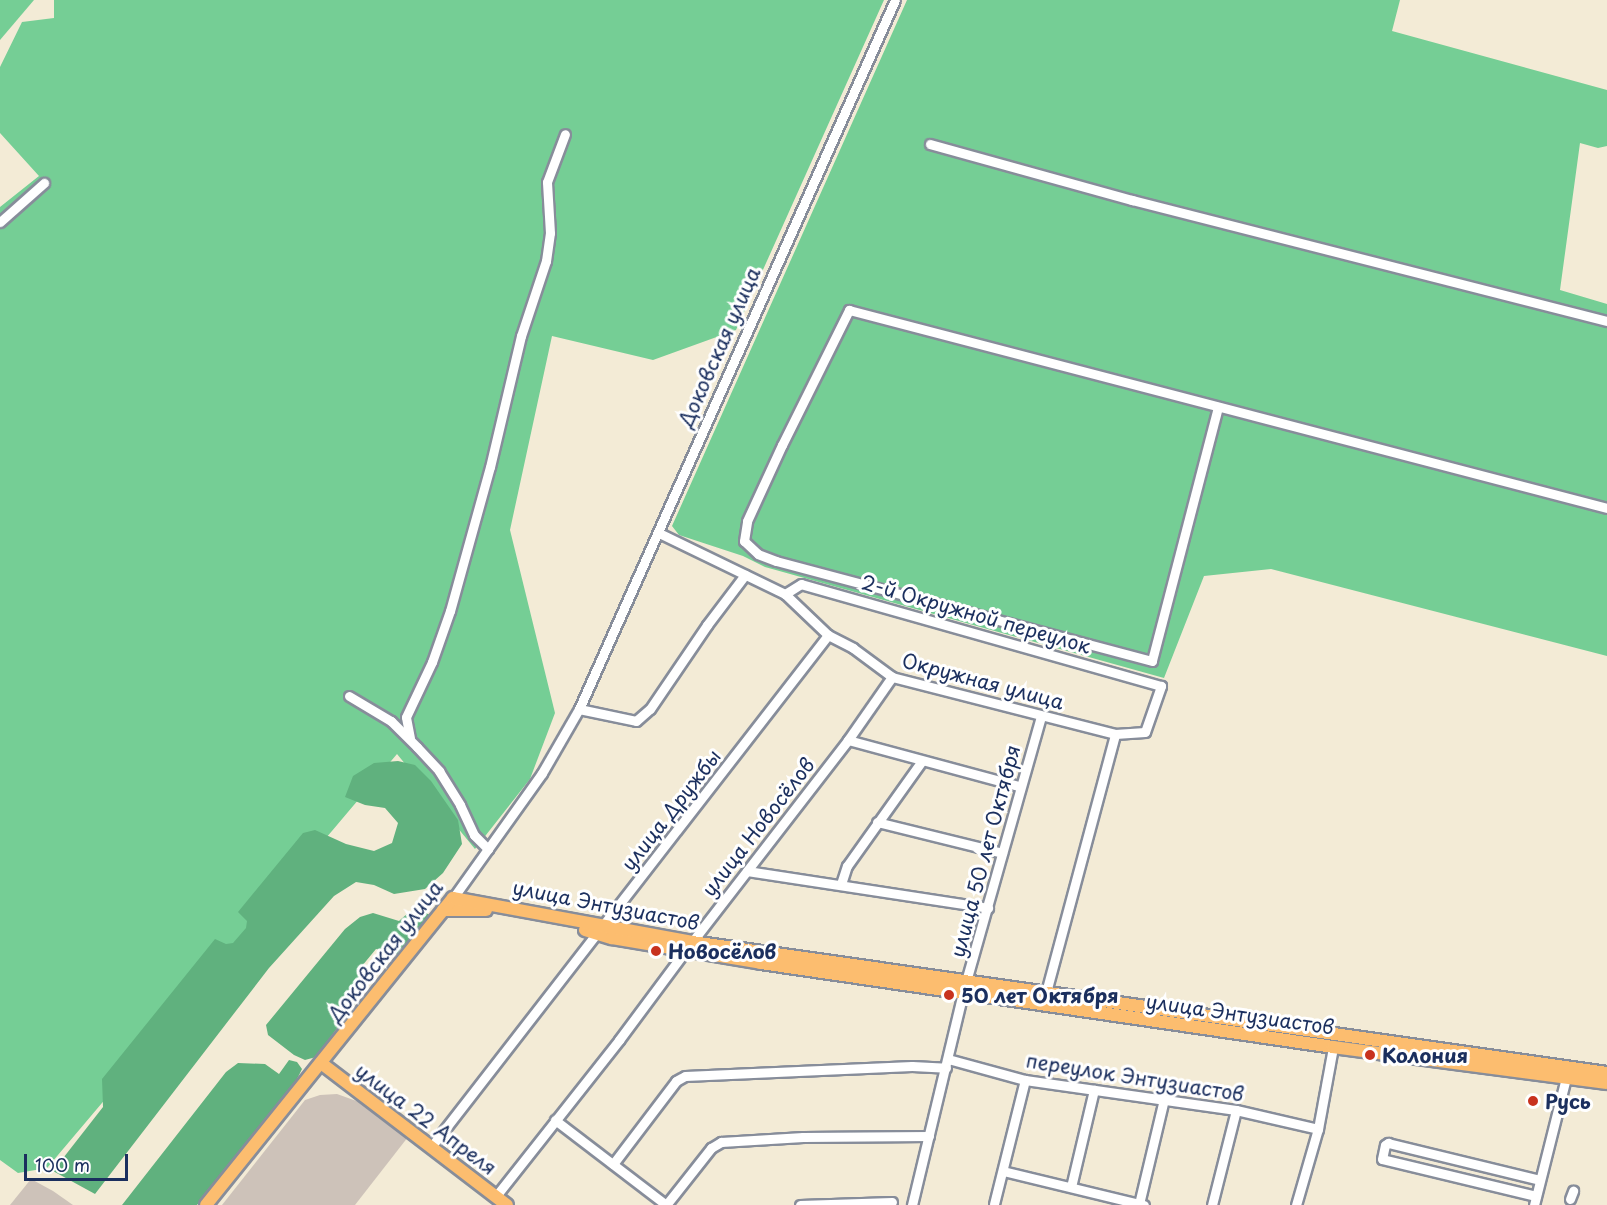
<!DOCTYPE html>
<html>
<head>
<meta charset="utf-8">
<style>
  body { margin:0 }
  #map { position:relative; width:1607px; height:1205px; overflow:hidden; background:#f3ebd6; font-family:"Playpen Sans",sans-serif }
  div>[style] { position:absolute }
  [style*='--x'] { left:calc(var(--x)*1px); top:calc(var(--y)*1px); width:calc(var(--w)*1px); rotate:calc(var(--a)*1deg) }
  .industrial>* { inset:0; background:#cdc2b9 }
  .green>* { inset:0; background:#75ce95 }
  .forest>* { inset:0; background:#60b17e }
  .roads { filter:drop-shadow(2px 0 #878d9a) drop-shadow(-2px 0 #878d9a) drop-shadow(0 2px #878d9a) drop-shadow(0 -2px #878d9a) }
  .minor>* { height:9px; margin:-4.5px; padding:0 4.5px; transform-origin:4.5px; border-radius:4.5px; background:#fff }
  .major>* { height:12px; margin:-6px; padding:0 6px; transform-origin:6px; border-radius:6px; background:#fcbd6f }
  .dots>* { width:16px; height:16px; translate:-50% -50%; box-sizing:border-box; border:3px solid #fff; border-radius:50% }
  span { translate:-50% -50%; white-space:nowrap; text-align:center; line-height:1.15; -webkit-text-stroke:6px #fff; paint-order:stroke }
  .street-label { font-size:20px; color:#1b2f5e }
  .poi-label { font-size:20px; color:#1b2f5e; font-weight:700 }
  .left { translate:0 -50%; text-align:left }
  .scale { position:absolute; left:24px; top:1154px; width:104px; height:27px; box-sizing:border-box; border:3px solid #1b2f5e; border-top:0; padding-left:8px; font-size:18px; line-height:21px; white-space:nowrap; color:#1b2f5e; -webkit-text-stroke:4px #fff; paint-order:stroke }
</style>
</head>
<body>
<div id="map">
  <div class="industrial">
    <div style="clip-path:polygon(337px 1094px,362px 1103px,408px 1137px,355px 1205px,222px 1205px,305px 1100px,320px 1095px)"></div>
    <div style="clip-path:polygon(31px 1179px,53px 1191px,73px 1205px,10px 1205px)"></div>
  </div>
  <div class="green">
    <div style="clip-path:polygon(0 0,34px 0,0 40px)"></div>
    <div style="clip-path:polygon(54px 0,884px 0,736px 330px,653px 360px,552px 336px,510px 530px,555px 713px,530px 779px,475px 849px,397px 754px,47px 1168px,18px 1173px,0 1160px,0 207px,39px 176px,0 133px,0 67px,22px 22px,54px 18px)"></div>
    <div style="clip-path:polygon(907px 0,1400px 0,1392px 31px,1607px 90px,1607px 146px,1598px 148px,1580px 143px,1560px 290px,1607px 304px,1607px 656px,1271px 569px,1204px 576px,1164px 678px,765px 567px,743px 556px,679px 535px,672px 526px)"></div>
  </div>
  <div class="forest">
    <div style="clip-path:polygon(398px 761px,415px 765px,431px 781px,458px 820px,462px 844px,443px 873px,425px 889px,394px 894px,374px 885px,356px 882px,334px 896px,269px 968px,95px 1194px,53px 1171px,103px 1107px,102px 1079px,215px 939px,226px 944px,233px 943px,246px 928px,247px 921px,238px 912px,303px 833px,315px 830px,346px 844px,374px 851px,392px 843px,398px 823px,385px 808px,365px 805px,345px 797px,353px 776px,374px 763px)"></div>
    <div style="clip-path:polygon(418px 909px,430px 915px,398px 954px,376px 949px,357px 972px,368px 986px,316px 1057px,305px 1060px,294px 1055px,268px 1035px,266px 1025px,345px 929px,360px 917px,373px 913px,399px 921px,408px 913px)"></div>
    <div style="clip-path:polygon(289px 1060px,297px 1062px,302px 1069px,296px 1081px,197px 1205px,122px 1205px,226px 1072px,238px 1063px,265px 1064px,279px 1074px)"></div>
  </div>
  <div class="roads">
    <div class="minor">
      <div style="--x:930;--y:144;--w:210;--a:15.5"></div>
      <div style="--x:1132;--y:200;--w:490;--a:14.3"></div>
      <div style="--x:0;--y:222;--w:59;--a:-41.6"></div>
      <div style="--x:1218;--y:407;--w:262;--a:104.6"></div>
      <div style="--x:1152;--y:661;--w:389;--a:-165.1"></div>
      <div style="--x:776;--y:561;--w:19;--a:-159"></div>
      <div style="--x:758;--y:554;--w:19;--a:-137"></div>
      <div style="--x:744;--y:541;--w:20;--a:-81"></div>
      <div style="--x:747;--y:521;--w:84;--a:-65.3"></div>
      <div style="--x:782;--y:445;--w:151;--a:-63.6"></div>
      <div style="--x:849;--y:310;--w:783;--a:14.64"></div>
      <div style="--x:659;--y:533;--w:140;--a:25.8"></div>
      <div style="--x:785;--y:594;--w:59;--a:43.6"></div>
      <div style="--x:828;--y:635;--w:28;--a:27"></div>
      <div style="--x:853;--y:648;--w:49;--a:36.6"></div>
      <div style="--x:892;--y:677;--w:230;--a:14.3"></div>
      <div style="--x:1115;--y:734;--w:30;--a:-4"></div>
      <div style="--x:1145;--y:732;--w:49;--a:-70.8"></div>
      <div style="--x:1161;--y:686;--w:374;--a:-164.2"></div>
      <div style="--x:801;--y:584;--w:19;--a:148"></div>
      <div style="--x:349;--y:696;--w:49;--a:30.8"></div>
      <div style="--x:391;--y:721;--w:37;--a:45"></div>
      <div style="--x:417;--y:747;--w:33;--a:47"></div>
      <div style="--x:439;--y:771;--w:40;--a:58"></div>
      <div style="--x:460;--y:805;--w:33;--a:65"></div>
      <div style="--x:474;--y:835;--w:20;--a:45"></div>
      <div style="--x:579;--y:709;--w:58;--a:11.9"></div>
      <div style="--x:636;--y:721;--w:18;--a:-41"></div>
      <div style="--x:650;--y:709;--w:102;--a:-55.8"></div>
      <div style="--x:707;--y:625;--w:63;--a:-52.8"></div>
      <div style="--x:410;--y:738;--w:21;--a:-101"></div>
      <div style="--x:406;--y:717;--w:61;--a:-64.7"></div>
      <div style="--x:432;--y:662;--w:54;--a:-70.6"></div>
      <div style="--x:450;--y:611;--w:149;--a:-74.5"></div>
      <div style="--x:490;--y:467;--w:135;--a:-76.7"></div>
      <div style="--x:521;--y:336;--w:79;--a:-71.6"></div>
      <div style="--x:546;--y:261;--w:28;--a:-82"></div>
      <div style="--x:550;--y:233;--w:51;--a:-93.4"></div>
      <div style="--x:547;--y:182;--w:51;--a:-69.4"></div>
      <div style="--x:848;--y:740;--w:177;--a:15.1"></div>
      <div style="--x:877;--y:822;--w:129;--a:13.9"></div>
      <div style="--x:747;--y:871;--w:244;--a:8.7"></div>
      <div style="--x:841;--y:884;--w:19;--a:-72"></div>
      <div style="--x:847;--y:866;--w:129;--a:-54.5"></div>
      <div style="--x:453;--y:898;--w:153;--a:-54.5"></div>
      <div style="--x:542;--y:773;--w:74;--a:-60"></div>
      <div style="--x:579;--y:709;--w:776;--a:-65.98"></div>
      <div style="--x:1045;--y:996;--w:271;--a:-75"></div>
      <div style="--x:948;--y:1059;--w:80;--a:15.3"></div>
      <div style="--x:1025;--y:1080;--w:213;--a:8.1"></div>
      <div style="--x:1236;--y:1110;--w:84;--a:13"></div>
      <div style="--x:555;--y:1120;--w:140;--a:37.4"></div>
      <div style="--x:431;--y:1147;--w:648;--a:-52.21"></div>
      <div style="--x:613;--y:1164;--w:104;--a:-52.8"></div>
      <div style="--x:676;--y:1081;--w:10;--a:-29"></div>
      <div style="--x:685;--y:1076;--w:227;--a:-2.5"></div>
      <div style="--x:912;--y:1066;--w:34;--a:3"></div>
      <div style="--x:1003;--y:1171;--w:145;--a:13.6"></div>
      <div style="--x:1071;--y:1187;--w:100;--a:-76.7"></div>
      <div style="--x:496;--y:1196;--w:199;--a:-51.7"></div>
      <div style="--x:619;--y:1040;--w:111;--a:-53.4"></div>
      <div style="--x:685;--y:951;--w:267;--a:-52.3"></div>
      <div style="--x:848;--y:740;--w:77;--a:-55.1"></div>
      <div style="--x:1536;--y:1196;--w:158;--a:-166.5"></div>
      <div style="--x:1382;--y:1159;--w:14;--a:-78"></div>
      <div style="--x:1385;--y:1145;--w:4;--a:-34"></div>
      <div style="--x:1388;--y:1143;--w:156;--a:13.7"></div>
      <div style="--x:1570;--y:1199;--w:9;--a:-69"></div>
      <div style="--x:994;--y:1204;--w:128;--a:-76"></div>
      <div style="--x:1139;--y:1204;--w:108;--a:-76.6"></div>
      <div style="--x:666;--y:1205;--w:73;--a:-51.7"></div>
      <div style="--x:711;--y:1148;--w:12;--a:-31"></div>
      <div style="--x:721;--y:1142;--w:82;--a:-3.5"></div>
      <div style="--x:803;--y:1137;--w:126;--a:-0.5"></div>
      <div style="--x:800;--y:1205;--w:92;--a:-1.9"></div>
      <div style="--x:912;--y:1205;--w:219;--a:-76.5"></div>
      <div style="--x:963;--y:992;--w:287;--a:-74.2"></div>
      <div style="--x:1212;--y:1205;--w:98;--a:-75.8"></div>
      <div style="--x:1296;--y:1205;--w:79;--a:-73.9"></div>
      <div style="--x:1318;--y:1129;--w:83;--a:-79.6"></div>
      <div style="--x:1534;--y:1205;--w:135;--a:-75.9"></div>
    </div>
    <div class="major">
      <div style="--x:443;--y:910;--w:43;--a:0"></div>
      <div style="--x:585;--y:930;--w:28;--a:17"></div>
      <div style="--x:612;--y:938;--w:151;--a:9.5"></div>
      <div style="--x:761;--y:963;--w:578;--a:8.35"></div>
      <div style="--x:1333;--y:1047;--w:276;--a:7.5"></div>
      <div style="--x:321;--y:1063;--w:234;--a:37.4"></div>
      <div style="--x:206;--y:1205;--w:394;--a:-51.2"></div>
      <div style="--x:453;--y:898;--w:243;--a:10.4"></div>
      <div style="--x:692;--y:942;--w:924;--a:8.15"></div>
    </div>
  </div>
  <div class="dots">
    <div style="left:656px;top:951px;background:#c8321e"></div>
    <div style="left:949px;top:995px;background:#c8321e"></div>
    <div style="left:1370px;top:1055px;background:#c8321e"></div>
    <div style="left:1533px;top:1101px;background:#c8321e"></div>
  </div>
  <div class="street-label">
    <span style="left:719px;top:347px;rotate:-66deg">Доковская улица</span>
    <span style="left:976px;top:614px;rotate:16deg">2-й Окружной переулок</span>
    <span style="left:983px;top:681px;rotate:15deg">Окружная улица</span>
    <span style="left:671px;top:810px;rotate:-52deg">улица Дружбы</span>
    <span style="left:758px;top:827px;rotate:-52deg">улица Новосёлов</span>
    <span style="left:985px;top:851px;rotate:-75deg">улица 50 лет Октября</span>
    <span style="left:606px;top:905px;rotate:11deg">улица Энтузиастов</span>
    <span style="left:385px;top:951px;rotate:-52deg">Доковская улица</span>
    <span style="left:1240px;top:1014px;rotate:8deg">улица Энтузиастов</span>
    <span style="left:1135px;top:1077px;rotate:9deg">переулок Энтузиастов</span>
    <span style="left:426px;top:1119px;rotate:37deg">улица 22 Апреля</span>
  </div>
  <div class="poi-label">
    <span class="left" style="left:668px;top:951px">Новосёлов</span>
    <span class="left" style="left:961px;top:995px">50 лет Октября</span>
    <span class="left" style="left:1382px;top:1055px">Колония</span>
    <span class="left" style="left:1545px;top:1101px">Русь</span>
  </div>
  <div class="scale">100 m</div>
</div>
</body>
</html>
